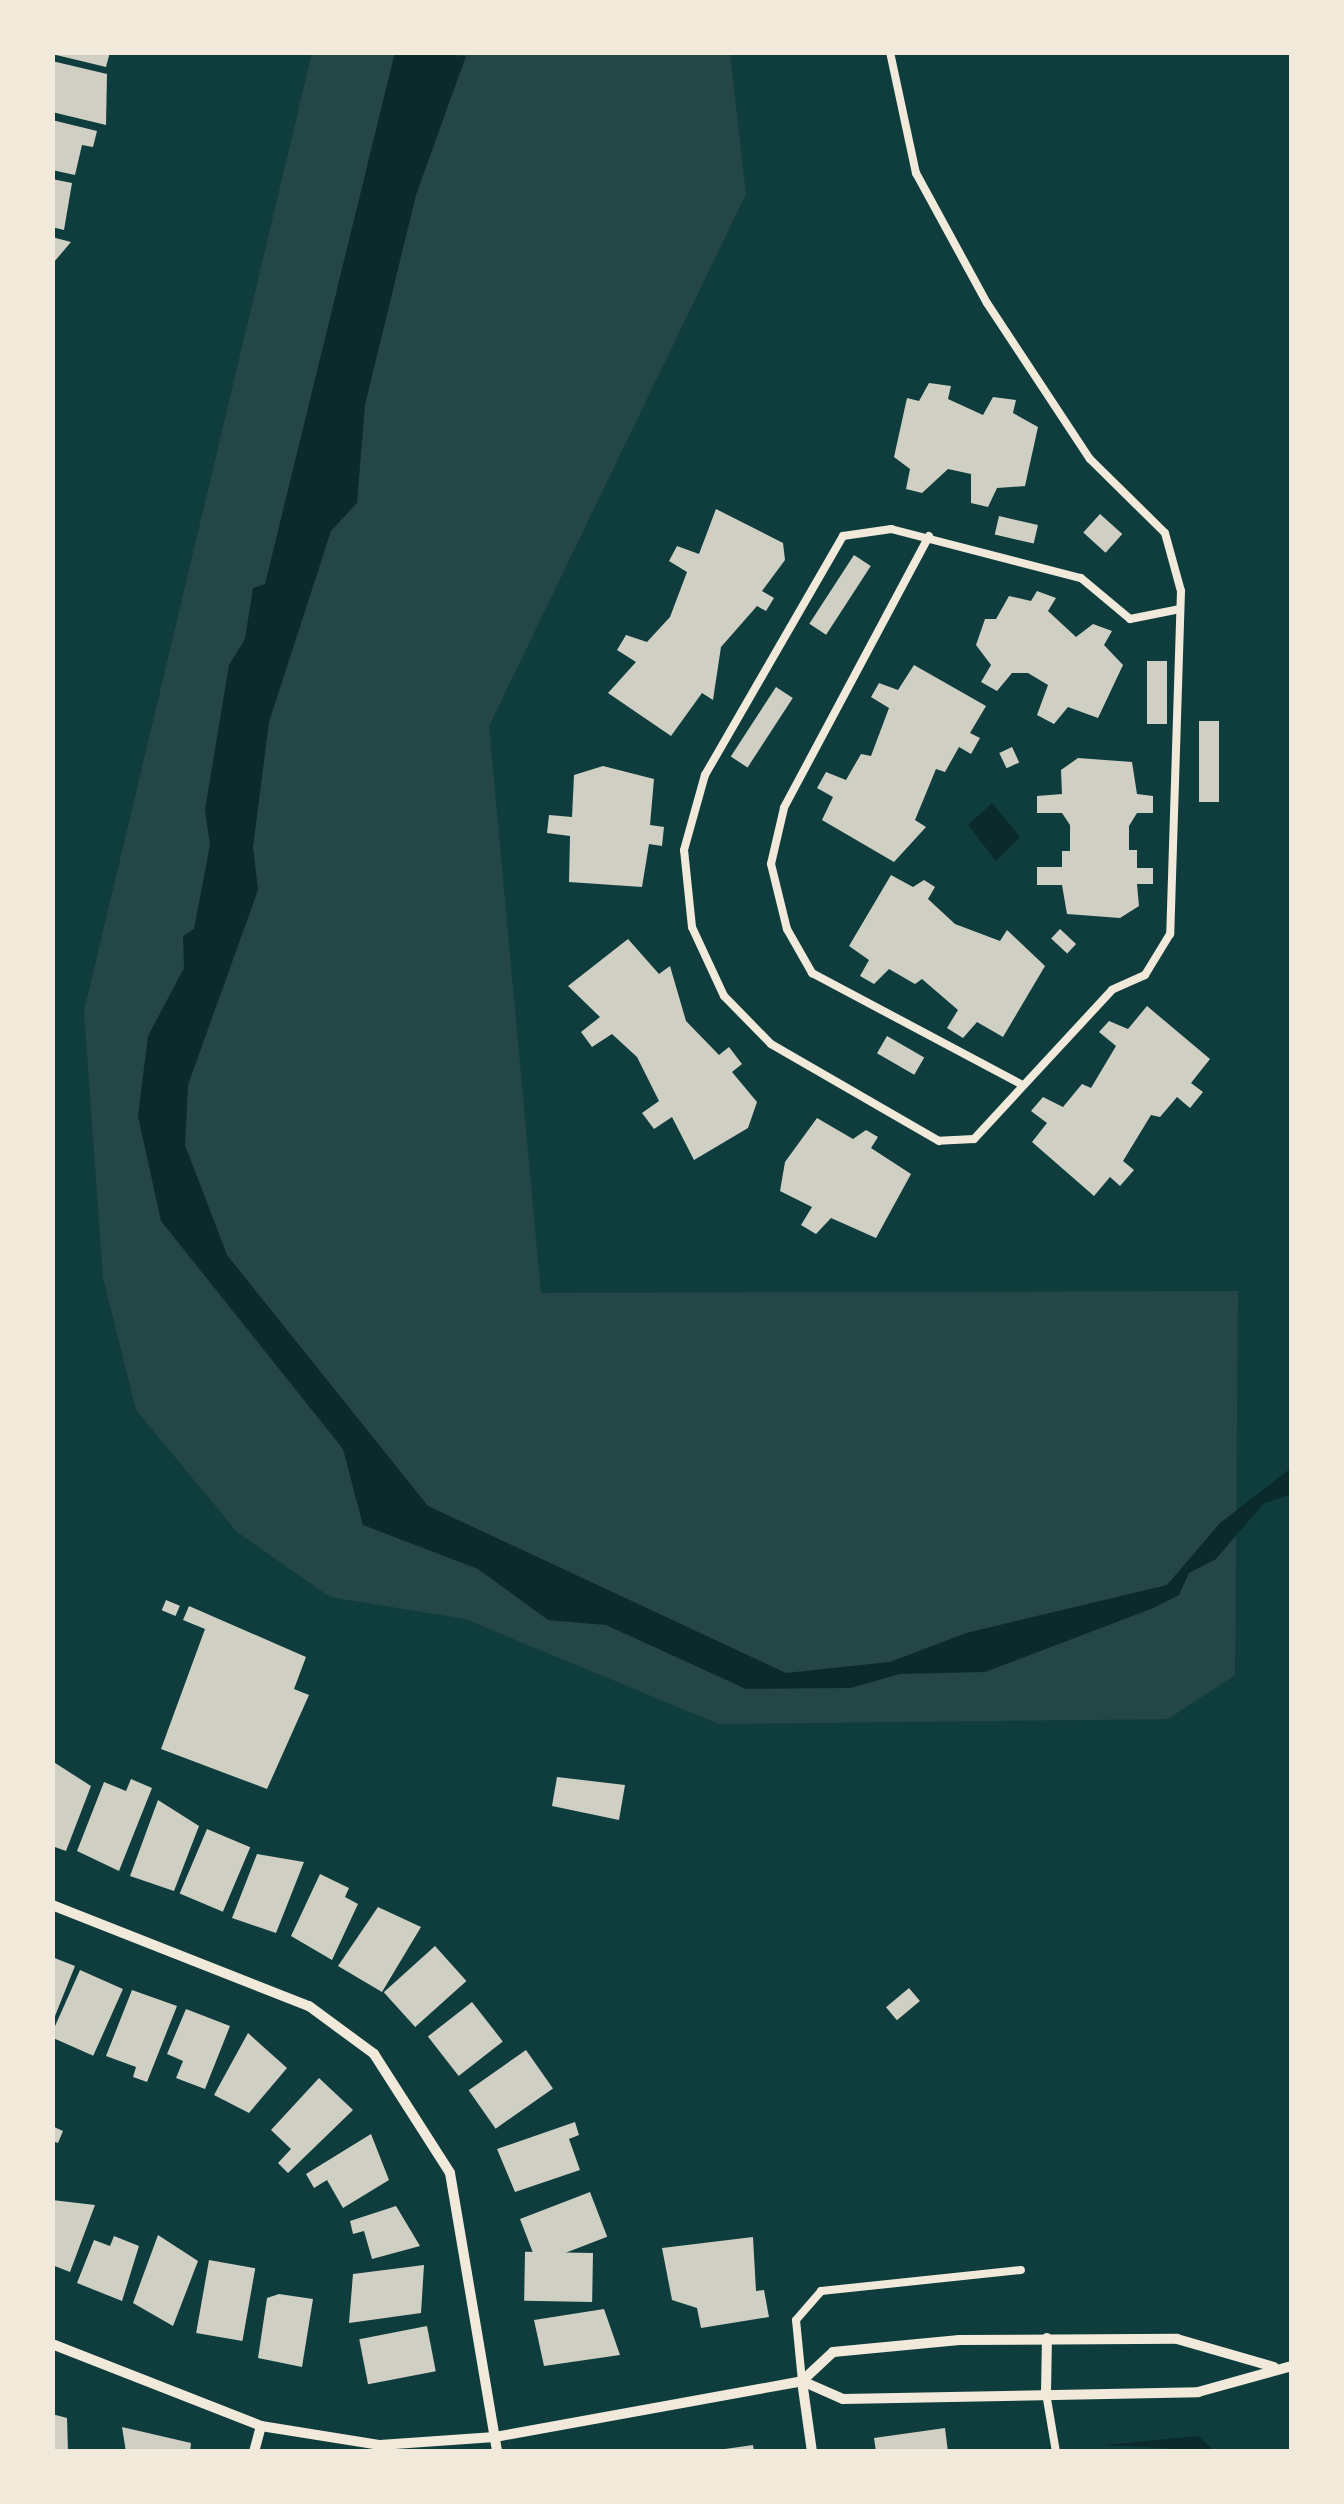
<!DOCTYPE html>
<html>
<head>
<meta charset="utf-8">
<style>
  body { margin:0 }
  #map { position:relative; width:1344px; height:2504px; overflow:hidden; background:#0f3d3e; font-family:Inter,sans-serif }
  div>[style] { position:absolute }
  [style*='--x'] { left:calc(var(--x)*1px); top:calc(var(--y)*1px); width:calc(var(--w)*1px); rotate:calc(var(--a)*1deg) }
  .green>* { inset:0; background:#244646 }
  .water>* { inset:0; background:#0a2a2b }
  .building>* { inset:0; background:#cfcfc3; transform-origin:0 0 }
  .service>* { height:8px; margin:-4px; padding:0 4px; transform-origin:4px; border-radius:4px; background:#f1e9da }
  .minor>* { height:10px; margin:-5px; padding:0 5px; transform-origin:5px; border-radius:5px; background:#f1e9da }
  span { translate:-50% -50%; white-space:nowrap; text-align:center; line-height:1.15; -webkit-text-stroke:8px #f1e9da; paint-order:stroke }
  .frame { position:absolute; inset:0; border:55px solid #f1e9da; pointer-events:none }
</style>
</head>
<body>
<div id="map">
  <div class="green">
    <div style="clip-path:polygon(312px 53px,730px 53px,746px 194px,489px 726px,541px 1293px,1238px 1291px,1235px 1675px,1168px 1719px,719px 1724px,465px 1619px,330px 1597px,237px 1532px,136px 1410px,103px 1277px,84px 1011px)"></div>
  </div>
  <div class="water">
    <div style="clip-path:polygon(395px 52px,466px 56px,416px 195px,365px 405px,357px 503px,331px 531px,269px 722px,253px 847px,258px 890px,188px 1085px,185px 1145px,227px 1255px,428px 1506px,786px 1673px,890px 1662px,966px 1633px,1167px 1585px,1220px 1523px,1291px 1468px,1291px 1494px,1263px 1504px,1216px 1559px,1189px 1573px,1179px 1595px,1151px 1609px,985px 1672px,900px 1674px,850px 1688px,746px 1689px,606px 1625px,548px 1620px,478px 1569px,363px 1525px,343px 1449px,161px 1221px,138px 1116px,148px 1036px,184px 968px,183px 936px,194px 929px,210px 845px,205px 810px,229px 665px,245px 639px,253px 588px,265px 584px)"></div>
    <div style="clip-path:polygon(992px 803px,1020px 837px,996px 861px,968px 825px)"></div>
    <div style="clip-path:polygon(1198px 2436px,1214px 2451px,1105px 2445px)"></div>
  </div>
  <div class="building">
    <div style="clip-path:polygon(63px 52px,110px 52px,106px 67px,52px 54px)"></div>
    <div style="clip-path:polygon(52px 61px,107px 74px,106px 125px,52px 112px)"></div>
    <div style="clip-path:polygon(52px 120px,97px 131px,93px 147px,82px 145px,75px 175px,52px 170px)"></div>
    <div style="clip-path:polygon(52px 179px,72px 183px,64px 230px,52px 227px)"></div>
    <div style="clip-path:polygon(52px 237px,71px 242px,54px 262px,52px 262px)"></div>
    <div style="clip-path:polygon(929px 383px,951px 386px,948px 399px,983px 415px,993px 397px,1016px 400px,1013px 413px,1038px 427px,1025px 486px,997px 488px,988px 507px,971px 503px,971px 474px,948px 469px,922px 493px,906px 489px,910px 469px,894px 457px,907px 398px,919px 401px)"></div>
    <div style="clip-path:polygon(716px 509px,783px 543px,785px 560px,762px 591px,774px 598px,766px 611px,757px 606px,721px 647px,713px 700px,702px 693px,671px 736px,608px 693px,636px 662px,617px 650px,626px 635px,647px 642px,670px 617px,687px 572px,669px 561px,677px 546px,699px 554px)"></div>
    <div style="left:1100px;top:514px;width:30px;height:25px;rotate:42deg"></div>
    <div style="left:999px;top:516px;width:40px;height:19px;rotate:13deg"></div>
    <div style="left:854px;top:555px;width:20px;height:82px;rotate:33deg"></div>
    <div style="clip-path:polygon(1037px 591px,1056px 598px,1048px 611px,1076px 637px,1093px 624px,1112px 631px,1104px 645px,1123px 665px,1098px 718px,1068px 707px,1054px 724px,1037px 715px,1048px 685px,1028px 673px,1012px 673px,997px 691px,981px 682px,991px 665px,976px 645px,985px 619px,996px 619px,1009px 596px,1031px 601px)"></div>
    <div style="left:1147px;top:661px;width:20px;height:63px"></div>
    <div style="clip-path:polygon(914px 665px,986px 706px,970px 733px,980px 738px,971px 754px,959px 747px,945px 772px,936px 769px,915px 820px,926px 827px,894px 862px,822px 820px,833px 797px,817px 788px,826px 772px,846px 780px,861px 754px,871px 756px,889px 708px,871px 697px,879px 683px,898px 690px)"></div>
    <div style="left:776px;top:687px;width:20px;height:83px;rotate:33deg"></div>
    <div style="left:1199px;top:721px;width:20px;height:81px"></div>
    <div style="left:1012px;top:747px;width:17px;height:14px;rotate:65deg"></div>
    <div style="clip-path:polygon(1078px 758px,1132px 762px,1137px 794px,1153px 796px,1153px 813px,1137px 813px,1129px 826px,1129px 850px,1137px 850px,1137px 868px,1153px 868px,1153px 884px,1137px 884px,1139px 906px,1120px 918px,1067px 914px,1062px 885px,1037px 885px,1037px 867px,1062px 867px,1062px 851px,1070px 851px,1070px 825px,1062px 813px,1037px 813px,1037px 796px,1062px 794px,1061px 770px)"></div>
    <div style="clip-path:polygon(603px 766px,654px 779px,650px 825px,664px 827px,662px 846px,649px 844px,642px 887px,569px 882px,570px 836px,547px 833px,549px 815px,572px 817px,574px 775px)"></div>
    <div style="clip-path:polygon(891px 875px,913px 887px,924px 880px,935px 887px,928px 899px,955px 924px,1000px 941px,1007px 930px,1045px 966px,1003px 1037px,977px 1022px,963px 1038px,947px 1028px,958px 1010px,922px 979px,915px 984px,889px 969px,874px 984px,860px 976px,869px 960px,849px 946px)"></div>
    <div style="left:1060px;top:929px;width:22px;height:13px;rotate:43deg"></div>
    <div style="clip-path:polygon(628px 939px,659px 974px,670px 966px,686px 1021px,719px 1055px,729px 1047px,742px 1064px,732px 1072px,757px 1102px,748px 1128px,694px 1160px,672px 1117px,654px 1129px,642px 1113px,659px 1101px,637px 1057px,612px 1034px,592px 1047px,581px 1032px,600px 1017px,568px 986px)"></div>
    <div style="clip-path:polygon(1147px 1006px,1210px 1059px,1191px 1083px,1203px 1092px,1190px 1108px,1177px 1097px,1160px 1117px,1151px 1115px,1123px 1161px,1134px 1170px,1120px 1186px,1110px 1177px,1094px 1196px,1032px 1142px,1047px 1123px,1031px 1111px,1043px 1097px,1063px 1107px,1082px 1084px,1091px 1088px,1116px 1046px,1099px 1032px,1109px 1021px,1128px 1029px)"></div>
    <div style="left:887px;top:1036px;width:43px;height:20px;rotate:30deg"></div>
    <div style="clip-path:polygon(817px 1118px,853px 1139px,866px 1130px,878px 1137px,871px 1148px,911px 1174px,876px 1238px,831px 1218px,816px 1234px,801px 1225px,812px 1207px,780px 1191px,785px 1162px)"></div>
    <div style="left:166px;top:1600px;width:15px;height:11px;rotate:23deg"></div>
    <div style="clip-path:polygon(189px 1606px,306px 1657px,294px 1689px,309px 1695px,267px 1789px,161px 1749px,205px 1629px,183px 1620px)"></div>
    <div style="clip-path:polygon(52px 1761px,91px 1786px,66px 1851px,52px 1846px)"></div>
    <div style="clip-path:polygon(557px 1777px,625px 1785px,619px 1820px,552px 1806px)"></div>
    <div style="clip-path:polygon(131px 1779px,152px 1788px,119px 1871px,77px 1851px,104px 1782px,126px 1791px)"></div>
    <div style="clip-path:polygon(158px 1800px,199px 1826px,174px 1891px,130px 1876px)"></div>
    <div style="left:207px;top:1829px;width:47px;height:70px;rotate:23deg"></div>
    <div style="clip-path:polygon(257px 1854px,304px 1862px,276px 1933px,232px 1918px)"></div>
    <div style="clip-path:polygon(320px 1874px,349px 1888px,345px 1897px,358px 1904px,332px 1960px,291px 1936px)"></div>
    <div style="clip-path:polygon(378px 1907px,421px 1927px,382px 1992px,338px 1966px)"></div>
    <div style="left:435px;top:1946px;width:47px;height:69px;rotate:48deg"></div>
    <div style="clip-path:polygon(52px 1957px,75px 1966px,55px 2016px,52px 2015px)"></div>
    <div style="left:80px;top:1970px;width:47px;height:73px;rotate:24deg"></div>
    <div style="left:909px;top:1988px;width:17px;height:30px;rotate:50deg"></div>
    <div style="clip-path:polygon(132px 1990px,177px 2006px,147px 2082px,133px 2077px,136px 2067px,106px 2056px)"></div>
    <div style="left:472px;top:2002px;width:50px;height:56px;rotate:52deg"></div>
    <div style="clip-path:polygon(186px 2009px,230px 2026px,205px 2089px,176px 2078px,183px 2061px,167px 2054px)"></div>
    <div style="clip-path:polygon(248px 2033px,287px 2068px,249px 2113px,214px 2095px)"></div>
    <div style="left:526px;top:2050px;width:47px;height:70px;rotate:55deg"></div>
    <div style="clip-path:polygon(319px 2078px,353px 2110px,288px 2173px,278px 2163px,291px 2149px,271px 2130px)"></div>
    <div style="clip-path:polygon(575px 2122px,579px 2135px,569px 2139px,580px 2170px,515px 2192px,497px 2149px)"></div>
    <div style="clip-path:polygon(52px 2126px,63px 2131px,58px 2143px,52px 2141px)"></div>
    <div style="clip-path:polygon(371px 2134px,389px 2180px,343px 2208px,327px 2180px,314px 2188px,306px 2174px)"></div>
    <div style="left:590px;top:2192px;width:48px;height:75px;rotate:69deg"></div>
    <div style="clip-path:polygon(52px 2200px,95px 2205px,70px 2272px,52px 2265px)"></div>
    <div style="clip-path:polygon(396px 2206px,420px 2246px,372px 2259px,364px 2231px,353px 2234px,350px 2221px)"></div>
    <div style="clip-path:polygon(158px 2235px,198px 2261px,173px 2326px,133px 2303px)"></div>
    <div style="clip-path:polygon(114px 2236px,139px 2246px,122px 2301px,77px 2283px,94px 2240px,110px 2246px)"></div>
    <div style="clip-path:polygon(753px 2237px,756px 2291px,764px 2290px,769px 2317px,701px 2328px,697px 2308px,672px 2300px,662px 2248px)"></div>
    <div style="left:593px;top:2253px;width:49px;height:68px;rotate:91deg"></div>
    <div style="left:209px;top:2260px;width:47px;height:74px;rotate:10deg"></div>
    <div style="clip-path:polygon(424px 2265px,421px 2313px,349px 2323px,353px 2274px)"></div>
    <div style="clip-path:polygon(279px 2294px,313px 2299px,302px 2367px,258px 2358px,267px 2298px)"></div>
    <div style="clip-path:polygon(604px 2309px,620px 2355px,544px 2366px,534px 2320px)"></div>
    <div style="left:427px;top:2326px;width:46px;height:69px;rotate:79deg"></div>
    <div style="clip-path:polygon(52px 2414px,67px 2418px,68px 2452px,52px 2452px)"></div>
    <div style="clip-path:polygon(122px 2427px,191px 2443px,190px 2452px,126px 2452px)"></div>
    <div style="clip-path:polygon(945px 2428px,948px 2452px,876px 2452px,874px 2438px)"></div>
    <div style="clip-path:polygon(753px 2445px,754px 2452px,725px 2452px,725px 2449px)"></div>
  </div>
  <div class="service">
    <div style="--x:890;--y:52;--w:124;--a:77.9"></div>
    <div style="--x:916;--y:173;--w:148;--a:61.4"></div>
    <div style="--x:987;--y:303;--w:187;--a:56.6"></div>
    <div style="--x:1090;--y:459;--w:105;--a:44.6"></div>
    <div style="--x:1165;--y:533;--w:60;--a:74.6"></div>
    <div style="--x:1181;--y:591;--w:343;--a:91.8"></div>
    <div style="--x:1170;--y:934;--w:48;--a:121.4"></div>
    <div style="--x:1145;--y:975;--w:36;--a:156"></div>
    <div style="--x:1112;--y:990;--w:203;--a:132.8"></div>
    <div style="--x:974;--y:1139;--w:35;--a:177"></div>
    <div style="--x:939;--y:1141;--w:194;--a:-150"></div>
    <div style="--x:771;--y:1044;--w:67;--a:-134.4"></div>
    <div style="--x:724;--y:996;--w:76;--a:-114.9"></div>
    <div style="--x:692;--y:927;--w:77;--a:-95.9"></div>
    <div style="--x:684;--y:850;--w:78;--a:-74.4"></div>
    <div style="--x:705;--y:775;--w:276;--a:-60"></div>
    <div style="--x:843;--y:536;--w:49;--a:-8.3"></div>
    <div style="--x:891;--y:529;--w:196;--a:14.5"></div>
    <div style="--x:1081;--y:578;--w:64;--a:39.9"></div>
    <div style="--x:1130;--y:619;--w:51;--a:-11.3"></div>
    <div style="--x:929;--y:536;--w:308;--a:118.1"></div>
    <div style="--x:784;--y:808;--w:57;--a:103.1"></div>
    <div style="--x:771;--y:864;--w:67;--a:76.2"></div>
    <div style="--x:787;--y:929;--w:51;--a:60.4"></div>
    <div style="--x:812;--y:973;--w:239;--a:28"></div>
    <div style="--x:802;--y:2381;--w:61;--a:-95.6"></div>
    <div style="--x:796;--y:2320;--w:38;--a:-49"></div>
    <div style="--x:821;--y:2291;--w:201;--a:-6"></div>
    <div style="--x:1046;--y:2393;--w:60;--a:80.4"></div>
  </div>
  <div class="minor">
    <div style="--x:52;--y:1905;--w:276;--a:21.5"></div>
    <div style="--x:309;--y:2006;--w:81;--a:36.4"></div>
    <div style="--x:374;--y:2054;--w:141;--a:57.4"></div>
    <div style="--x:450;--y:2173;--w:283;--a:80.4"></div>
    <div style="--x:52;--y:2344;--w:225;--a:21.4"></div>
    <div style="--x:261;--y:2426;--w:121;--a:9.1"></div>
    <div style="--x:380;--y:2445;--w:115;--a:-4"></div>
    <div style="--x:495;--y:2437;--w:312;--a:-10.3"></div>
    <div style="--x:802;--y:2381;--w:45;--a:23.7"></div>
    <div style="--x:843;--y:2399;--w:355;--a:-1.1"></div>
    <div style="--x:1198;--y:2392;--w:98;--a:-15.5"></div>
    <div style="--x:802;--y:2381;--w:42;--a:-43.1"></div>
    <div style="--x:833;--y:2352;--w:127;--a:-5.4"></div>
    <div style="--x:959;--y:2340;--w:218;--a:-0.3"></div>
    <div style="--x:1177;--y:2339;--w:101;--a:16.1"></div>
    <div style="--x:802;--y:2381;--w:72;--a:82"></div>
    <div style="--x:1046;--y:2393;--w:55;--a:-89"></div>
    <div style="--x:254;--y:2452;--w:27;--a:-75"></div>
  </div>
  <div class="frame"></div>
</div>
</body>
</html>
